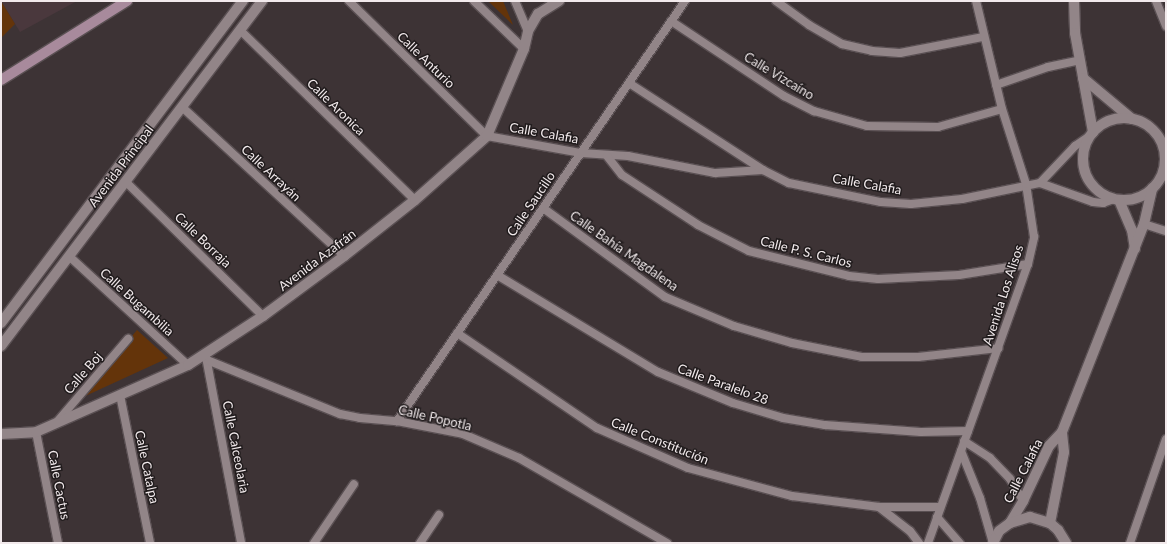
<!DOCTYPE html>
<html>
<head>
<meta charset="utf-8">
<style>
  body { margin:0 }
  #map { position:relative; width:1167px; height:544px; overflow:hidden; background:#3d3335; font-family:Lato,sans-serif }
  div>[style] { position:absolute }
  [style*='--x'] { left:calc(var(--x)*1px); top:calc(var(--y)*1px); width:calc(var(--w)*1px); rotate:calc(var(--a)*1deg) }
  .built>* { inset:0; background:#4a383d }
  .green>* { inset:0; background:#64340a }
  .roads { filter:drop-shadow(1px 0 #5a5053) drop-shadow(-1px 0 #5a5053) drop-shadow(0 1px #5a5053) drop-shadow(0 -1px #5a5053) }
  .minor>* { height:8px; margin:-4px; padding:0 4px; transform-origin:4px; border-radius:4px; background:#928588 }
  .tertiary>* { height:10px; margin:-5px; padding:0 5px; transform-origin:5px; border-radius:5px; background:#928588 }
  .tertiary>.ring { margin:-5px; padding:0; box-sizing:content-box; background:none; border:10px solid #928588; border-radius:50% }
  .secondary>* { height:10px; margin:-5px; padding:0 5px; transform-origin:5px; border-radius:5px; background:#a88a9c }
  span { translate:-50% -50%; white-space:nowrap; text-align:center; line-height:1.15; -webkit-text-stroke:3px #211c1d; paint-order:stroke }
  .street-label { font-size:13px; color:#f2eaec }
  .frame { position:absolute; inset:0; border:2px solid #f2eaec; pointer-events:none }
</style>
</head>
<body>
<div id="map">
  <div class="built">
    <div style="clip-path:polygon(1px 1px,77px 1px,20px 32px)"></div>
  </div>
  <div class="green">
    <div style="clip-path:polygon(1px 1px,15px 24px,1px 38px)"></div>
    <div style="clip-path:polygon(488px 1px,503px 1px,513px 25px)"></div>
    <div style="clip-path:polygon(137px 330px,168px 358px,81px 398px)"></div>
  </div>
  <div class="roads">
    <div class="minor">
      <div style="--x:349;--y:1;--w:193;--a:44.4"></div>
      <div style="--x:487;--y:136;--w:96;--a:10.3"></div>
      <div style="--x:581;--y:153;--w:47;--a:3.7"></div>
      <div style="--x:628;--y:156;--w:89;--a:11.1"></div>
      <div style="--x:715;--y:173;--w:48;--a:-3.6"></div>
      <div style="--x:474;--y:1;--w:69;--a:43.8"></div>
      <div style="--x:515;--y:1;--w:33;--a:67"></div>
      <div style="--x:776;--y:1;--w:41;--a:36"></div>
      <div style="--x:809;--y:25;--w:38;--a:30"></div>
      <div style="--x:842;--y:44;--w:31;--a:13"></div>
      <div style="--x:872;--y:51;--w:28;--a:4"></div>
      <div style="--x:900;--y:53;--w:85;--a:-10.9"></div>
      <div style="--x:1156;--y:1;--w:27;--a:68"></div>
      <div style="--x:671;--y:21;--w:136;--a:33.6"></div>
      <div style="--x:784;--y:96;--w:34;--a:27"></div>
      <div style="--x:814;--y:111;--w:55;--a:15.8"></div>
      <div style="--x:867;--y:126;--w:71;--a:0.8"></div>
      <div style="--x:938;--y:127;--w:66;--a:-15.7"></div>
      <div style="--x:240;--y:30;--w:244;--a:44.2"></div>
      <div style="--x:629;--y:83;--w:160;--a:33"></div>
      <div style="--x:763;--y:170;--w:29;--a:27"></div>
      <div style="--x:789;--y:183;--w:94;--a:11.7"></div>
      <div style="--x:881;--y:202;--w:30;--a:4"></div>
      <div style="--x:911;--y:204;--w:51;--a:-5.6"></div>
      <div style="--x:962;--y:199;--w:80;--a:-11.6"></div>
      <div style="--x:1040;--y:183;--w:56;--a:19.7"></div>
      <div style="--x:1093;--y:202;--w:10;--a:6"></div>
      <div style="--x:1103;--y:203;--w:12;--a:-20"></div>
      <div style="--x:996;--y:85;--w:55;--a:-19.1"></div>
      <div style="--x:1048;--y:67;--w:33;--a:-12"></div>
      <div style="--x:182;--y:107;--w:220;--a:42.6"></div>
      <div style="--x:1163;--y:147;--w:3;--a:-18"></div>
      <div style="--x:607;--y:156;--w:24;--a:52"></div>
      <div style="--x:622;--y:175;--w:91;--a:33.3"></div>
      <div style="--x:698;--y:225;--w:57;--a:27"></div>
      <div style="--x:749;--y:251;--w:103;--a:14"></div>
      <div style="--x:849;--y:276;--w:29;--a:6"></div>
      <div style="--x:878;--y:279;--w:81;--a:-2.8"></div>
      <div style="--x:959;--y:275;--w:70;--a:-9.1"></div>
      <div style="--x:126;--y:182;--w:192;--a:44.4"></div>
      <div style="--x:1040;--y:183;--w:51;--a:-46.6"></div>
      <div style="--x:1075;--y:146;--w:18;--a:-34"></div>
      <div style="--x:543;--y:208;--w:151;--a:36.1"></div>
      <div style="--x:665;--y:297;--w:75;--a:22.8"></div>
      <div style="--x:734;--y:326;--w:60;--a:16.3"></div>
      <div style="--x:792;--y:343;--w:71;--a:11.3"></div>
      <div style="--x:862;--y:357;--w:56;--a:0"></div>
      <div style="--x:918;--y:357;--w:81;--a:-6.3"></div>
      <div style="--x:1144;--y:224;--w:23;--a:18"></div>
      <div style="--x:70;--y:257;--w:160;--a:42.5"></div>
      <div style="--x:497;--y:275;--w:188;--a:31.1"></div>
      <div style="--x:658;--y:372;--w:81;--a:22.5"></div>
      <div style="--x:733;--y:403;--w:52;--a:16.7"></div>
      <div style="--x:783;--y:418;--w:43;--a:9.5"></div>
      <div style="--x:825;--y:425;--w:96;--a:4.2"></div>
      <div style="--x:921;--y:432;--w:47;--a:-1.2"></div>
      <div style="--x:457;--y:333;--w:169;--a:34.2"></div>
      <div style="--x:597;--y:428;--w:99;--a:23.7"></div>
      <div style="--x:688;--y:468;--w:108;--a:15.1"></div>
      <div style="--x:792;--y:496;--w:88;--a:7.2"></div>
      <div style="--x:879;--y:507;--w:61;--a:0"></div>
      <div style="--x:206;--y:357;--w:189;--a:79.3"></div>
      <div style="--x:207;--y:360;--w:144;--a:22.1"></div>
      <div style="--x:340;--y:414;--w:20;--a:11"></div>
      <div style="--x:360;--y:418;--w:37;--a:5"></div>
      <div style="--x:397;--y:421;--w:67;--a:11.1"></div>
      <div style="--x:463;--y:434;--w:61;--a:23.2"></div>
      <div style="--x:519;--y:458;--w:171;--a:29.9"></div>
      <div style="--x:120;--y:395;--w:151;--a:78.5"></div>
      <div style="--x:397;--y:421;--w:509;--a:-55.56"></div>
      <div style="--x:56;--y:423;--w:111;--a:-49.4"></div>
      <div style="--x:36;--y:432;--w:113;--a:78.8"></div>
      <div style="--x:964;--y:441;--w:31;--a:33"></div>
      <div style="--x:990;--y:458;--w:29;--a:46"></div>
      <div style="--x:1010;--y:479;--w:26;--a:59"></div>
      <div style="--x:961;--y:451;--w:51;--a:68"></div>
      <div style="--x:980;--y:498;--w:47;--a:73.9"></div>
      <div style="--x:879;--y:507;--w:39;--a:38"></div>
      <div style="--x:910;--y:531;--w:15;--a:53"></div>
      <div style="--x:937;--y:517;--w:35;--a:49"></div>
      <div style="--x:314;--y:543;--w:71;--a:-55.9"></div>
      <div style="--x:420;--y:543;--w:34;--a:-56"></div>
      <div style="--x:928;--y:543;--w:296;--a:-70.3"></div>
      <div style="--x:1028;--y:264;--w:28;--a:-77"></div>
      <div style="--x:1034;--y:237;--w:54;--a:-98.6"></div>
      <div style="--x:1026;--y:184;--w:79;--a:-107.7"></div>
      <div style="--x:1002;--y:109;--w:111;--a:-103.5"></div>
      <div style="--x:1130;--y:543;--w:110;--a:-70.9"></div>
    </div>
    <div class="tertiary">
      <div style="--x:1074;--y:1;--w:32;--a:88"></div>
      <div style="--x:1075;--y:33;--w:101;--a:79.7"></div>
      <div style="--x:1083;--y:78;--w:64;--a:39.9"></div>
      <div class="ring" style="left:1083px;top:118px;width:72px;height:72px"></div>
      <div style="--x:1119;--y:200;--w:33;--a:67"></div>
      <div style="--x:1132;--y:230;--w:19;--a:81"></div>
      <div style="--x:1;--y:323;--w:403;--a:-53.1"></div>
      <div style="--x:1;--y:346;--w:433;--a:-52.9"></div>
      <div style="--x:1;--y:434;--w:35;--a:-3"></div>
      <div style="--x:36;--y:432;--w:166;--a:-23.8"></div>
      <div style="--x:188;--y:365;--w:90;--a:-33.2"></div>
      <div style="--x:263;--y:316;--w:101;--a:-36.5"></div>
      <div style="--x:344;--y:256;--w:90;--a:-38.3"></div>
      <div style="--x:415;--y:200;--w:96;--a:-41.6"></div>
      <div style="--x:487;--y:136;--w:95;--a:-67"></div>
      <div style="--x:524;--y:49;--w:18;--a:-77"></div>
      <div style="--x:528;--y:31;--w:20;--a:-60"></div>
      <div style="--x:538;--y:14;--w:25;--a:-32"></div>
      <div style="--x:1010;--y:523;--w:26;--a:-59"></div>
      <div style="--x:1023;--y:501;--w:61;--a:-64.7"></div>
      <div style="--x:1049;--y:446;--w:19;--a:-47"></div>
      <div style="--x:1062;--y:432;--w:224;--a:-68.5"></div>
      <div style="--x:1144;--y:224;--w:37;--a:-77"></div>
      <div style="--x:1050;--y:523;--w:72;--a:-78.8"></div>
      <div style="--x:1064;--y:452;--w:20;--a:-96"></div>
      <div style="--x:993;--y:543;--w:13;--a:-63"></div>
      <div style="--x:999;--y:531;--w:14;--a:-36"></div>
      <div style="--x:1010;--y:523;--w:21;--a:-17"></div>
      <div style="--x:1030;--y:517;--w:21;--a:17"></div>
      <div style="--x:1050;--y:523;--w:11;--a:41"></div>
      <div style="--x:1058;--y:530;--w:15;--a:58"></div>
    </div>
    <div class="secondary">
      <div style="--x:1;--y:80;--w:149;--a:-32.1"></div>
    </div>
  </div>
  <div class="street-label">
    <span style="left:426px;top:60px;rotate:44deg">Calle Anturio</span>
    <span style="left:779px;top:76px;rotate:31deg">Calle Vizcaíno</span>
    <span style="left:336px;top:107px;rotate:44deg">Calle Aronica</span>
    <span style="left:544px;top:133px;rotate:10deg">Calle Calafia</span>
    <span style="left:121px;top:166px;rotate:-53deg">Avenida Principal</span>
    <span style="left:271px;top:173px;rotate:43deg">Calle Arrayán</span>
    <span style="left:867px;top:184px;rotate:10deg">Calle Calafia</span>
    <span style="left:531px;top:204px;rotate:-56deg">Calle Saucillo</span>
    <span style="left:203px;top:240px;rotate:44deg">Calle Borraja</span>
    <span style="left:624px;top:251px;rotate:35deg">Calle Bahía Magdalena</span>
    <span style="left:806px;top:252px;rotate:14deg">Calle P. S. Carlos</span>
    <span style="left:317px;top:260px;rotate:-37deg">Avenida Azafrán</span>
    <span style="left:1003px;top:295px;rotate:-72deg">Avenida Los Alisos</span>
    <span style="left:137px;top:302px;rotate:42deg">Calle Bugambilia</span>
    <span style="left:83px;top:373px;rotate:-49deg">Calle Boj</span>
    <span style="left:723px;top:384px;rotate:20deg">Calle Paralelo 28</span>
    <span style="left:435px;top:418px;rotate:13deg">Calle Popotla</span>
    <span style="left:660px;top:441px;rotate:22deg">Calle Constitución</span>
    <span style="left:236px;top:447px;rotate:79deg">Calle Calceolaria</span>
    <span style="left:147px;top:467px;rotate:78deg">Calle Catalpa</span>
    <span style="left:1023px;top:471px;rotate:-63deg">Calle Calafia</span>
    <span style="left:59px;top:485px;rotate:79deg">Calle Cactus</span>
  </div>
  <div class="frame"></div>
</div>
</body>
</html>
